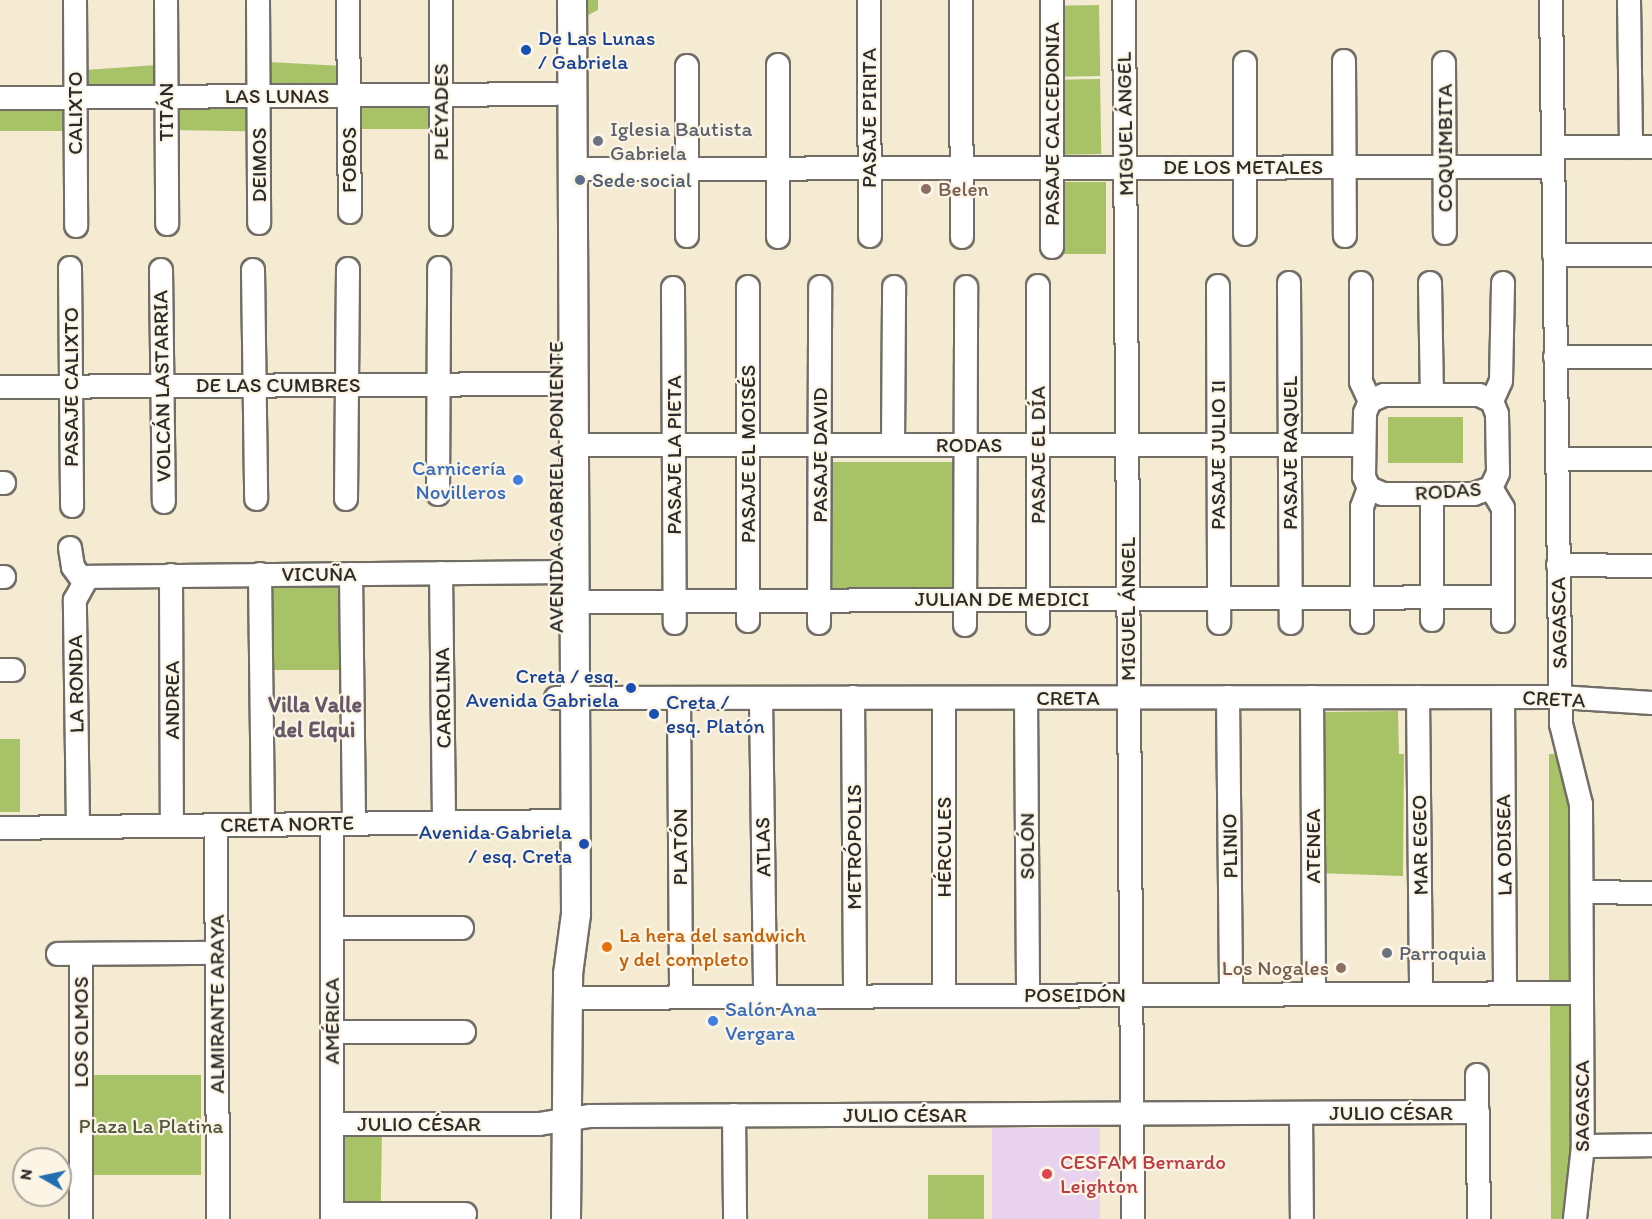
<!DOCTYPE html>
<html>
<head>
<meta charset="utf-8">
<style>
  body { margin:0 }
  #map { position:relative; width:1652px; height:1219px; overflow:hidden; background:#f5ebd3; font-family:Itim,sans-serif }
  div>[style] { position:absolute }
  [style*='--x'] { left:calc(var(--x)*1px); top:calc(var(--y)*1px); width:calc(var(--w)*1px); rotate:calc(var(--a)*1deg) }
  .built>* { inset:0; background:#e9d2ed; transform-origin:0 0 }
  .green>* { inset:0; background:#a8c268; transform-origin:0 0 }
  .roads { filter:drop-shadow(2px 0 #726e66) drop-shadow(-2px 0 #726e66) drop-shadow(0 2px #726e66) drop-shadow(0 -2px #726e66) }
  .minor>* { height:22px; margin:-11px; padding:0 11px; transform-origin:11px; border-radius:11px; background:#fff }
  .major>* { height:28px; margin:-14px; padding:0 14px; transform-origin:14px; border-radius:14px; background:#fff }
  .dots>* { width:16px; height:16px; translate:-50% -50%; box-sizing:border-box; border:3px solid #fcf5e5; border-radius:50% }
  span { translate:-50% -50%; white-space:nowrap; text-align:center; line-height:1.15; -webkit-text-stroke:4.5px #fcf5e5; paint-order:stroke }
  .transit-label { font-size:21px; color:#164399 }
  .left { translate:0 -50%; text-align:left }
  .right { translate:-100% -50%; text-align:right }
  .street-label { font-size:21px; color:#2b2b2b }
  .worship-label { font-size:21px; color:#5b616d }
  .service-label { font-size:21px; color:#4e5e75 }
  .education-label { font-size:21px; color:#785e54 }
  .shop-label { font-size:21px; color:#366cbe }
  .food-label { font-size:21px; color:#c56008 }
  .park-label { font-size:21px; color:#50583d }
  .health-label { font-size:21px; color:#be3a42 }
  .neighbourhood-label { font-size:22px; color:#655867; font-weight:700 }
  .north { position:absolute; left:12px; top:1147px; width:60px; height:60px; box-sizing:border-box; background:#fcf5e5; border:2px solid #a8a49b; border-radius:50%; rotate:279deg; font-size:16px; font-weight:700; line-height:24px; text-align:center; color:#2b2b2b }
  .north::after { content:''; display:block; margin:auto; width:21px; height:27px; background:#1f6fb2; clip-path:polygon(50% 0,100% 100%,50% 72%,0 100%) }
</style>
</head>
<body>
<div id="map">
  <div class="built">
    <div style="left:992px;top:1128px;width:108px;height:91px"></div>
  </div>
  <div class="green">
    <div style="clip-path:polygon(569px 0,598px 0,598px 10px,569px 25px)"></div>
    <div style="left:1099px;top:5px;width:71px;height:41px;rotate:89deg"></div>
    <div style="left:157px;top:65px;width:29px;height:79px;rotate:86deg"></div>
    <div style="left:343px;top:66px;width:22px;height:79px;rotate:93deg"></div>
    <div style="left:1100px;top:79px;width:75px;height:42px;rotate:89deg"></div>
    <div style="left:0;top:105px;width:64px;height:26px"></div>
    <div style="left:170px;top:106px;width:76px;height:24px;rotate:1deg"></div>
    <div style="left:433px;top:108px;width:21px;height:77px;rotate:90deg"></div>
    <div style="left:1061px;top:182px;width:45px;height:72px"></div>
    <div style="left:1388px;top:417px;width:75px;height:46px"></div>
    <div style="left:960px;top:462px;width:131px;height:133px;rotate:90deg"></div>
    <div style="left:343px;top:584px;width:86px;height:76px;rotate:90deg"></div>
    <div style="clip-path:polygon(1398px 711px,1399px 754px,1404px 754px,1403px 876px,1316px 873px,1318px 755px,1324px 755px,1324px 712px)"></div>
    <div style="left:20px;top:739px;width:73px;height:20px;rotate:90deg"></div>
    <div style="clip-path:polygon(1549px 754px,1557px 754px,1572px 789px,1572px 980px,1549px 980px)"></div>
    <div style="clip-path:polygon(1550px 1005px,1572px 1005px,1573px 1190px,1566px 1219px,1551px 1219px)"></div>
    <div style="left:201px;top:1075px;width:100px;height:112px;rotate:90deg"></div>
    <div style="left:382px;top:1132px;width:73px;height:44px;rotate:91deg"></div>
    <div style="left:928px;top:1175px;width:56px;height:44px"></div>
  </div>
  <div class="roads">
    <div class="minor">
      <div style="--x:75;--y:0;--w:226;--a:89.7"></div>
      <div style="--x:166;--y:0;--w:224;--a:89.7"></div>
      <div style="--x:258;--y:0;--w:223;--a:89.7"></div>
      <div style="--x:348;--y:0;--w:212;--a:89.5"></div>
      <div style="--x:441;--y:0;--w:224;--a:90"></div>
      <div style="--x:869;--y:0;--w:236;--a:89.8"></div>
      <div style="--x:961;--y:0;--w:237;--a:89.8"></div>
      <div style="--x:1052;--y:0;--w:247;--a:90"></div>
      <div style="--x:1124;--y:0;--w:1219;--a:89.58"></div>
      <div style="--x:1551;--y:0;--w:724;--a:89.21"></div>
      <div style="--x:1561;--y:724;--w:82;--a:76"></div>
      <div style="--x:1581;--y:804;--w:342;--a:89.7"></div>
      <div style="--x:1583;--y:1146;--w:73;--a:96.3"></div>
      <div style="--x:1629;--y:0;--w:147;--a:89.2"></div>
      <div style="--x:1344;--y:61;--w:175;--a:89.7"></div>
      <div style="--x:1245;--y:63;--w:171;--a:90"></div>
      <div style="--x:1444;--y:63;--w:170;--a:89.7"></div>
      <div style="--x:778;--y:65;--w:172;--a:90"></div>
      <div style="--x:0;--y:98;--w:555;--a:-0.41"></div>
      <div style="--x:1553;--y:147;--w:99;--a:0"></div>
      <div style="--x:573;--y:169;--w:980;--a:-0.12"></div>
      <div style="--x:687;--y:236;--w:170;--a:-90"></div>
      <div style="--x:1554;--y:255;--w:98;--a:0"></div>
      <div style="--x:70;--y:268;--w:238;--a:89.5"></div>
      <div style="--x:161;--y:270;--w:232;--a:89.3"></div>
      <div style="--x:253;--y:270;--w:229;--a:89.2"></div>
      <div style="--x:1289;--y:283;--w:340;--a:89.7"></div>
      <div style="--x:1361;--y:283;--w:99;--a:90"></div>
      <div style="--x:1361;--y:382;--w:21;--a:65"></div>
      <div style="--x:1430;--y:283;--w:112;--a:89"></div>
      <div style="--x:1038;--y:286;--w:337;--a:90"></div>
      <div style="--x:1218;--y:286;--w:337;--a:89.8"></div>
      <div style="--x:748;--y:287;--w:334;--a:90"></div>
      <div style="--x:673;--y:288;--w:335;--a:89.7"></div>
      <div style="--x:1555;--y:357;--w:97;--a:0"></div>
      <div style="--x:0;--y:387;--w:556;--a:-0.31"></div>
      <div style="--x:1479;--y:395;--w:14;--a:25"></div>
      <div style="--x:1492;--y:401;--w:14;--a:69"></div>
      <div style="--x:1497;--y:414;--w:59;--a:89"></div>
      <div style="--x:1498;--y:473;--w:17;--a:115"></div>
      <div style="--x:1491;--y:488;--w:18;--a:161"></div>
      <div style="--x:1474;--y:494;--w:91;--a:180"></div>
      <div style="--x:1383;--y:494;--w:15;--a:-157"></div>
      <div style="--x:1369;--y:488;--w:12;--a:-114"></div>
      <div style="--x:1364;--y:477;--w:64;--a:-89.1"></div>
      <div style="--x:1365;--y:413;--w:13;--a:-67"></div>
      <div style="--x:1370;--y:401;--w:15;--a:-23"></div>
      <div style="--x:1384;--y:395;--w:95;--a:0"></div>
      <div style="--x:1492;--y:401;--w:22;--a:-66"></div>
      <div style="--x:1501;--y:381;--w:98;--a:-88.8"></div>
      <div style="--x:574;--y:445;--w:790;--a:0"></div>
      <div style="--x:893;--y:445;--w:158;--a:-89.6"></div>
      <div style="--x:1557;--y:459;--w:95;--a:0"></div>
      <div style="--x:0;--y:483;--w:4;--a:0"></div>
      <div style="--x:1491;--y:488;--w:23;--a:59"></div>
      <div style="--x:1503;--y:508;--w:113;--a:90"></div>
      <div style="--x:438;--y:494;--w:226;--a:-89.7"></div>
      <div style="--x:1432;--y:494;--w:126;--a:90"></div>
      <div style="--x:346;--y:499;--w:230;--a:-89.5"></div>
      <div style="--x:70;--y:548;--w:19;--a:81"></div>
      <div style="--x:73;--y:567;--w:17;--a:54"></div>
      <div style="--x:1558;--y:565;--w:94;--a:0.6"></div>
      <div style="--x:441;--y:573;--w:249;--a:89.3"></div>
      <div style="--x:260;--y:574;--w:251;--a:89.3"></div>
      <div style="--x:351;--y:574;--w:249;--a:89.3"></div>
      <div style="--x:171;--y:575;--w:251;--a:89.8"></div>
      <div style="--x:0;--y:577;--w:4;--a:0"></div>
      <div style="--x:574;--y:602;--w:929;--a:-0.31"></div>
      <div style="--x:1362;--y:622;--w:115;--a:-90"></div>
      <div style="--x:1362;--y:507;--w:20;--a:-70"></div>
      <div style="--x:819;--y:623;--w:336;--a:-89.8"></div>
      <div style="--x:965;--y:625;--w:338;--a:-89.8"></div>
      <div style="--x:0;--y:670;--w:13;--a:0"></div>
      <div style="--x:853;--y:697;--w:299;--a:89.6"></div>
      <div style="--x:1228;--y:697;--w:298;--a:89.4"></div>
      <div style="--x:1312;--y:697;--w:297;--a:89.6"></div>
      <div style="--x:1418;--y:697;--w:297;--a:89.4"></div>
      <div style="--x:1503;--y:697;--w:296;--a:89.6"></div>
      <div style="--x:556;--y:698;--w:1004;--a:-0.06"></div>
      <div style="--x:1560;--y:697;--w:92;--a:3.7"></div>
      <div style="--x:679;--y:698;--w:299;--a:89.6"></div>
      <div style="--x:761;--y:698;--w:299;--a:89.2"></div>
      <div style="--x:944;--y:698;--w:298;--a:90"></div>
      <div style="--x:1026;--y:698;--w:297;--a:89.6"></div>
      <div style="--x:332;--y:824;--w:395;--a:90"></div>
      <div style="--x:216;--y:825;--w:394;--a:89.7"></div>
      <div style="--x:78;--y:827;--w:227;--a:-90.8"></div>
      <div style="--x:75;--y:600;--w:26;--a:-61"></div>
      <div style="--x:88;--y:577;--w:468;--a:-0.6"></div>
      <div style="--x:0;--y:828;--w:575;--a:-0.7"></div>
      <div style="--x:1582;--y:892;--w:70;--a:0.8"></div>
      <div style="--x:332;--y:928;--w:130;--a:0"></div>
      <div style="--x:58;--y:954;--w:159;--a:-0.4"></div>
      <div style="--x:81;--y:954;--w:265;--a:90"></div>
      <div style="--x:568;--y:998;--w:1014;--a:-0.28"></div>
      <div style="--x:332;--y:1032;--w:132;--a:0"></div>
      <div style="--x:1477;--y:1075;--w:144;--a:89.2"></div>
      <div style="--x:1301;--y:1113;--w:106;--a:89.5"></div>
      <div style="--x:734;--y:1115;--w:104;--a:89.4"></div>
      <div style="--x:332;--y:1124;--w:207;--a:0"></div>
      <div style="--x:539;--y:1124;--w:52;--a:-8.9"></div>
      <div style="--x:590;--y:1116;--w:888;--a:-0.26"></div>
      <div style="--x:1583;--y:1146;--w:69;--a:-0.8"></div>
      <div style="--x:332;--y:1214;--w:133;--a:0"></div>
    </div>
    <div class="major">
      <div style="--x:566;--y:1219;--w:245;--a:-89.5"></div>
      <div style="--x:568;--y:974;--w:61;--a:-82.4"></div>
      <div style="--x:576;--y:914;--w:914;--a:-90.25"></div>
    </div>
  </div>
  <div class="dots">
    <div style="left:526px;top:50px;background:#1a4fb4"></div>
    <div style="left:598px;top:141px;background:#6b7280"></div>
    <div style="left:580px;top:180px;background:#5c6f8a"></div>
    <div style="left:926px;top:189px;background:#8d6e63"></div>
    <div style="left:518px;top:480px;background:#3f7fe0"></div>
    <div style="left:631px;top:688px;background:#1a4fb4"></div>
    <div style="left:654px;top:714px;background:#1a4fb4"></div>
    <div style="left:584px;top:844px;background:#1a4fb4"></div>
    <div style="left:607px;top:947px;background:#e8710a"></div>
    <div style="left:1387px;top:953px;background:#6b7280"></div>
    <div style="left:1341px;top:968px;background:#8d6e63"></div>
    <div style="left:713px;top:1021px;background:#3f7fe0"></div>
    <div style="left:1047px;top:1174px;background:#e0444e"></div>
  </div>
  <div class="transit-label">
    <span class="left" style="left:538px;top:50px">De Las Lunas<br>/ Gabriela</span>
    <span class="right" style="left:619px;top:688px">Creta / esq.<br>Avenida Gabriela</span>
    <span class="left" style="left:666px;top:714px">Creta /<br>esq. Platón</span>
    <span class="right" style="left:572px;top:844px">Avenida Gabriela<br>/ esq. Creta</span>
  </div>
  <div class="street-label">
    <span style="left:277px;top:96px">LAS LUNAS</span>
    <span style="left:166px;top:112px;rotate:-90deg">TITÁN</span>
    <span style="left:441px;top:112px;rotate:-90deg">PLÉYADES</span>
    <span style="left:75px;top:113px;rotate:-90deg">CALIXTO</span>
    <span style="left:869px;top:118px;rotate:-90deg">PASAJE PIRITA</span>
    <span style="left:1052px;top:124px;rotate:-90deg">PASAJE CALCEDONIA</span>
    <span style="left:1125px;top:124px;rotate:-91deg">MIGUEL ÁNGEL</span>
    <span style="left:1445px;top:148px;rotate:-90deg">COQUIMBITA</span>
    <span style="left:349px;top:160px;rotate:-90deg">FOBOS</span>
    <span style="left:259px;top:165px;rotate:-90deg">DEIMOS</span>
    <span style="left:1243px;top:167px">DE LOS METALES</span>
    <span style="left:278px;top:385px">DE LAS CUMBRES</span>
    <span style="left:162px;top:386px;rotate:-91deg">VOLCÁN LASTARRIA</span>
    <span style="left:71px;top:387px;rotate:-90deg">PASAJE CALIXTO</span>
    <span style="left:969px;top:445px">RODAS</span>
    <span style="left:1290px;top:453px;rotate:-90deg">PASAJE RAQUEL</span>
    <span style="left:748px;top:454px;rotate:-90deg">PASAJE EL MOISÉS</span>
    <span style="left:674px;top:455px;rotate:-90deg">PASAJE LA PIETA</span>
    <span style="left:820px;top:455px;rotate:-90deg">PASAJE DAVID</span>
    <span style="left:1038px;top:455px;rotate:-90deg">PASAJE EL DÍA</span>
    <span style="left:1218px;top:455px;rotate:-90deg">PASAJE JULIO II</span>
    <span style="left:556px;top:487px;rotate:-90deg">AVENIDA GABRIELA PONIENTE</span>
    <span style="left:1448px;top:491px;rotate:-4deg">RODAS</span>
    <span style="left:319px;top:574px">VICUÑA</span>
    <span style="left:1002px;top:599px">JULIAN DE MEDICI</span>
    <span style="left:1128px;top:609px;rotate:-90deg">MIGUEL ÁNGEL</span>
    <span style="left:1559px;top:623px;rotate:-91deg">SAGASCA</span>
    <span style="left:76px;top:684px;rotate:-91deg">LA RONDA</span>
    <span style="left:443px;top:698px;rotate:-91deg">CAROLINA</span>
    <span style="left:1068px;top:698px">CRETA</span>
    <span style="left:1554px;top:699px;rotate:3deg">CRETA</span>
    <span style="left:172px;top:700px;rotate:-90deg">ANDREA</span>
    <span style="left:287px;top:824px;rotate:-1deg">CRETA NORTE</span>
    <span style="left:1420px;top:845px;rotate:-91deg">MAR EGEO</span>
    <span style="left:1504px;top:845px;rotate:-91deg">LA ODISEA</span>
    <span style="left:1027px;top:846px;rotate:-90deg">SOLÓN</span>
    <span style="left:1230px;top:846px;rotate:-91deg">PLINIO</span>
    <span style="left:1313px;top:846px;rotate:-90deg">ATENEA</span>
    <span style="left:680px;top:847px;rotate:-90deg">PLATÓN</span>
    <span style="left:763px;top:847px;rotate:-91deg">ATLAS</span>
    <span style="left:854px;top:847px;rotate:-90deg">METRÓPOLIS</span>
    <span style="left:944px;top:847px;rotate:-90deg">HÉRCULES</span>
    <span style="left:1075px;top:995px">POSEIDÓN</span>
    <span style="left:217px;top:1004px;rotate:-90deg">ALMIRANTE ARAYA</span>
    <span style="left:332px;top:1021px;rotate:-90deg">AMÉRICA</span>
    <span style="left:81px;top:1032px;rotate:-90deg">LOS OLMOS</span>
    <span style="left:1582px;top:1106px;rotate:-90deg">SAGASCA</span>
    <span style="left:1391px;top:1113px">JULIO CÉSAR</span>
    <span style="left:905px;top:1115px">JULIO CÉSAR</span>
    <span style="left:419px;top:1124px">JULIO CÉSAR</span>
  </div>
  <div class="worship-label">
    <span class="left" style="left:610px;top:141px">Iglesia Bautista<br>Gabriela</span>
    <span class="left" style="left:1399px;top:953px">Parroquia</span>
  </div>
  <div class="service-label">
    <span class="left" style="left:592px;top:180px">Sede social</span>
  </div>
  <div class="education-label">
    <span class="left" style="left:938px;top:189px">Belen</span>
    <span class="right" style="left:1329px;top:968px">Los Nogales</span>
  </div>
  <div class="shop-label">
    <span class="right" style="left:506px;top:480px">Carnicería<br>Novilleros</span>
    <span class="left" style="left:725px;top:1021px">Salón Ana<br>Vergara</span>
  </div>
  <div class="food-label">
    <span class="left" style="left:619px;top:947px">La hera del sandwich<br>y del completo</span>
  </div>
  <div class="park-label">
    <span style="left:151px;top:1126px">Plaza La Platina</span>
  </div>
  <div class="health-label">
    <span class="left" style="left:1060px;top:1174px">CESFAM Bernardo<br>Leighton</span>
  </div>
  <div class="neighbourhood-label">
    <span style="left:315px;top:717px">Villa Valle<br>del Elqui</span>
  </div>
  <div class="north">N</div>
</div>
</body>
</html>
